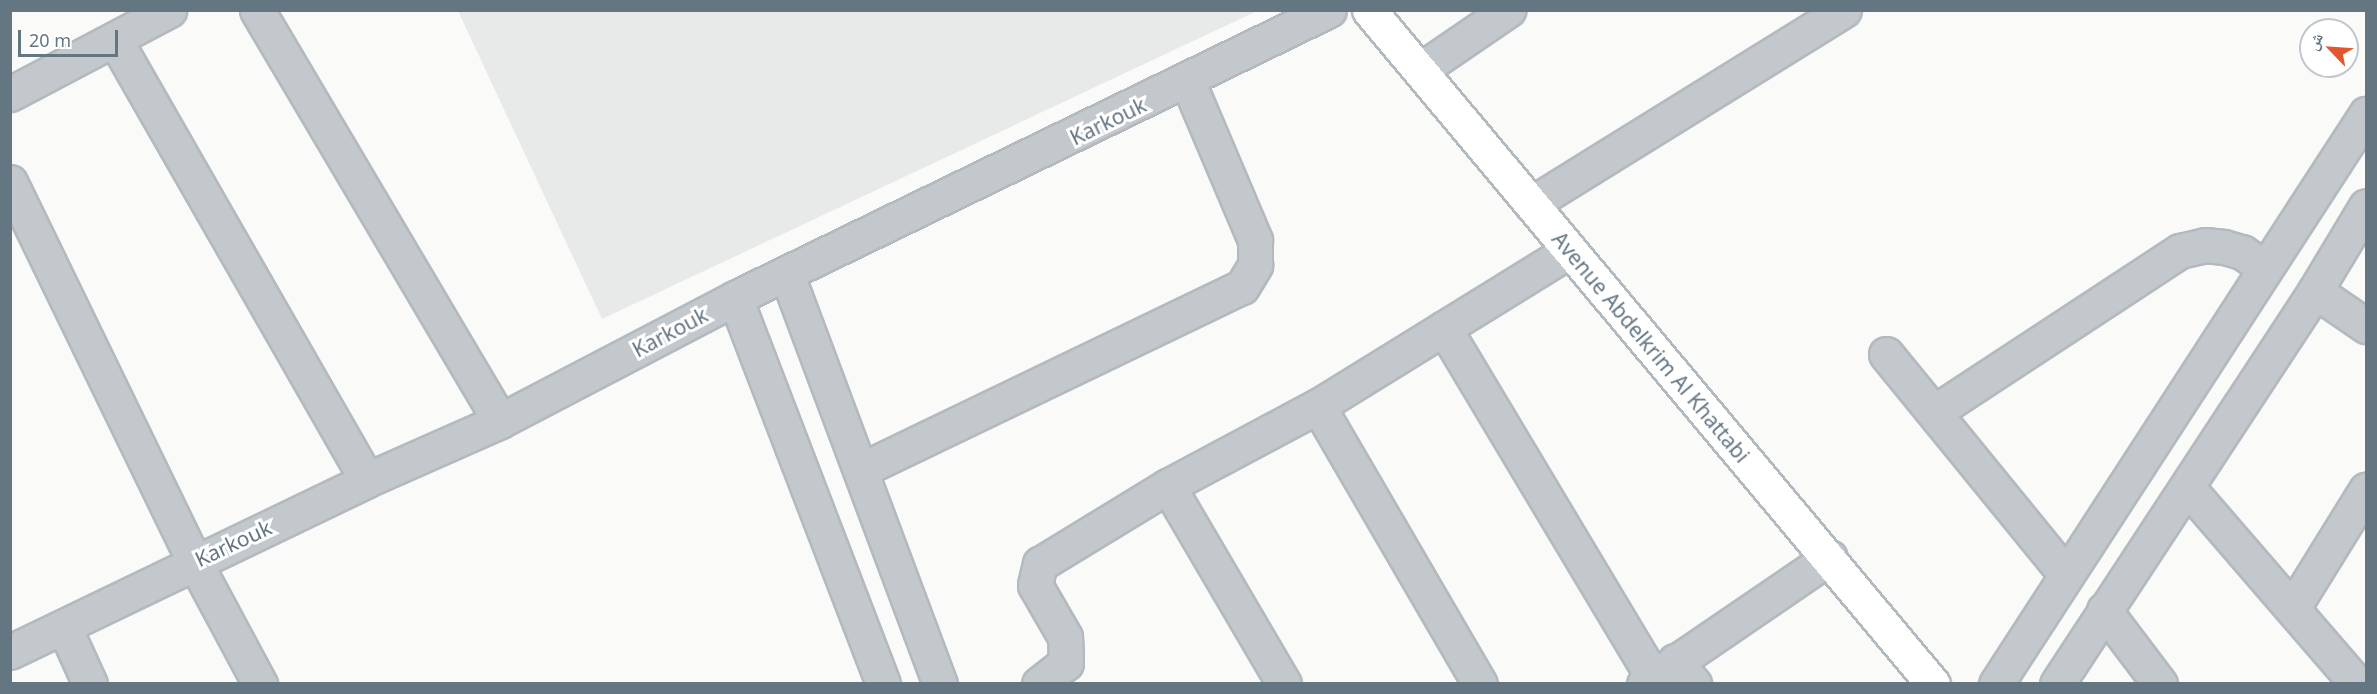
<!DOCTYPE html>
<html>
<head>
<meta charset="utf-8">
<style>
  body { margin:0 }
  #map { position:relative; width:2377px; height:694px; overflow:hidden; background:#fafaf8; font-family:"Noto Sans","Noto Naskh Arabic",sans-serif }
  div>[style] { position:absolute }
  [style*='--x'] { left:calc(var(--x)*1px); top:calc(var(--y)*1px); width:calc(var(--w)*1px); rotate:calc(var(--a)*1deg) }
  .built>* { inset:0; background:#e8e9e9 }
  .roads { filter:drop-shadow(2px 0 #b3babf) drop-shadow(-2px 0 #b3babf) drop-shadow(0 2px #b3babf) drop-shadow(0 -2px #b3babf) }
  .minor>* { height:33px; margin:-16.5px; padding:0 16.5px; transform-origin:16.5px; border-radius:16.5px; background:#c3c8cc }
  .tertiary>* { height:33px; margin:-16.5px; padding:0 16.5px; transform-origin:16.5px; border-radius:16.5px; background:#c3c8cc }
  .secondary>* { height:33px; margin:-16.5px; padding:0 16.5px; transform-origin:16.5px; border-radius:16.5px; background:#fff }
  span { translate:-50% -50%; white-space:nowrap; text-align:center; line-height:1.15; -webkit-text-stroke:6px #fff; paint-order:stroke }
  .street-label { font-size:21px; color:#657683 }
  .frame { position:absolute; inset:0; border:12px solid #657683; pointer-events:none }
  .north { position:absolute; left:2299px; top:18px; width:60px; height:60px; box-sizing:border-box; background:#fff; border:2px solid #c1c8cd; border-radius:50%; rotate:295deg; font-size:16px; font-weight:700; line-height:24px; text-align:center; color:#657683 }
  .north::after { content:''; display:block; margin:auto; width:21px; height:27px; background:#e4572e; clip-path:polygon(50% 0,100% 100%,50% 72%,0 100%) }
  .scale { position:absolute; left:18px; top:30px; width:100px; height:27px; box-sizing:border-box; border:3px solid #657683; border-top:0; padding-left:8px; font-size:18px; line-height:21px; white-space:nowrap; color:#657683; -webkit-text-stroke:4px #fff; paint-order:stroke }
</style>
</head>
<body>
<div id="map">
  <div class="built">
    <div style="clip-path:polygon(458px 11px,1257px 11px,602px 319px)"></div>
  </div>
  <div class="roads">
    <div class="minor">
      <div style="--x:257;--y:10;--w:477;--a:59.4"></div>
      <div style="--x:115;--y:40;--w:507;--a:60.2"></div>
      <div style="--x:1420;--y:70;--w:107;--a:-34.3"></div>
      <div style="--x:10;--y:94;--w:180;--a:-27.8"></div>
      <div style="--x:10;--y:182;--w:421;--a:64.1"></div>
      <div style="--x:194;--y:561;--w:140;--a:61.8"></div>
      <div style="--x:1531;--y:204;--w:368;--a:-31.8"></div>
      <div style="--x:787;--y:275;--w:437;--a:69.5"></div>
      <div style="--x:2315;--y:291;--w:62;--a:34.5"></div>
      <div style="--x:735;--y:298;--w:413;--a:69"></div>
      <div style="--x:1444;--y:328;--w:407;--a:59.1"></div>
      <div style="--x:1886;--y:354;--w:285;--a:50.8"></div>
      <div style="--x:1318;--y:406;--w:322;--a:59.8"></div>
      <div style="--x:1936;--y:411;--w:292;--a:-33.3"></div>
      <div style="--x:2180;--y:251;--w:26;--a:-13"></div>
      <div style="--x:2205;--y:245;--w:19;--a:6"></div>
      <div style="--x:2224;--y:247;--w:19;--a:16"></div>
      <div style="--x:2242;--y:252;--w:28;--a:35"></div>
      <div style="--x:863;--y:469;--w:420;--a:-25.7"></div>
      <div style="--x:1242;--y:287;--w:26;--a:-59"></div>
      <div style="--x:1255;--y:265;--w:25;--a:-90"></div>
      <div style="--x:1255;--y:240;--w:172;--a:-113"></div>
      <div style="--x:1168;--y:486;--w:229;--a:59.6"></div>
      <div style="--x:2187;--y:487;--w:260;--a:49.2"></div>
      <div style="--x:2294;--y:606;--w:137;--a:-58.2"></div>
      <div style="--x:2104;--y:610;--w:93;--a:52.9"></div>
      <div style="--x:64;--y:627;--w:63;--a:65.5"></div>
      <div style="--x:1675;--y:661;--w:30;--a:50"></div>
      <div style="--x:1039;--y:684;--w:34;--a:-38"></div>
      <div style="--x:1066;--y:663;--w:26;--a:-92"></div>
      <div style="--x:1065;--y:637;--w:60;--a:-120"></div>
      <div style="--x:1035;--y:585;--w:22;--a:-77"></div>
      <div style="--x:1040;--y:564;--w:150;--a:-31.4"></div>
      <div style="--x:1168;--y:486;--w:170;--a:-28.1"></div>
      <div style="--x:1318;--y:406;--w:295;--a:-31.7"></div>
      <div style="--x:1644;--y:684;--w:225;--a:-34.3"></div>
      <div style="--x:1996;--y:684;--w:680;--a:-57.01"></div>
      <div style="--x:2057;--y:684;--w:470;--a:-56.7"></div>
      <div style="--x:2315;--y:291;--w:99;--a:-59"></div>
    </div>
    <div class="tertiary">
      <div style="--x:10;--y:652;--w:396;--a:-25.7"></div>
      <div style="--x:367;--y:480;--w:145;--a:-23.9"></div>
      <div style="--x:500;--y:421;--w:265;--a:-27.6"></div>
      <div style="--x:735;--y:298;--w:660;--a:-25.87"></div>
    </div>
    <div class="secondary">
      <div style="--x:1369;--y:10;--w:879;--a:50.08"></div>
    </div>
  </div>
  <div class="street-label">
    <span style="left:1108px;top:121px;rotate:-26deg">Karkouk</span>
    <span style="left:670px;top:332px;rotate:-28deg">Karkouk</span>
    <span style="left:1651px;top:347px;rotate:50deg">Avenue Abdelkrim Al Khattabi</span>
    <span style="left:233px;top:543px;rotate:-25deg">Karkouk</span>
  </div>
  <div class="frame"></div>
  <div class="north">ش</div>
  <div class="scale">20 m</div>
</div>
</body>
</html>
